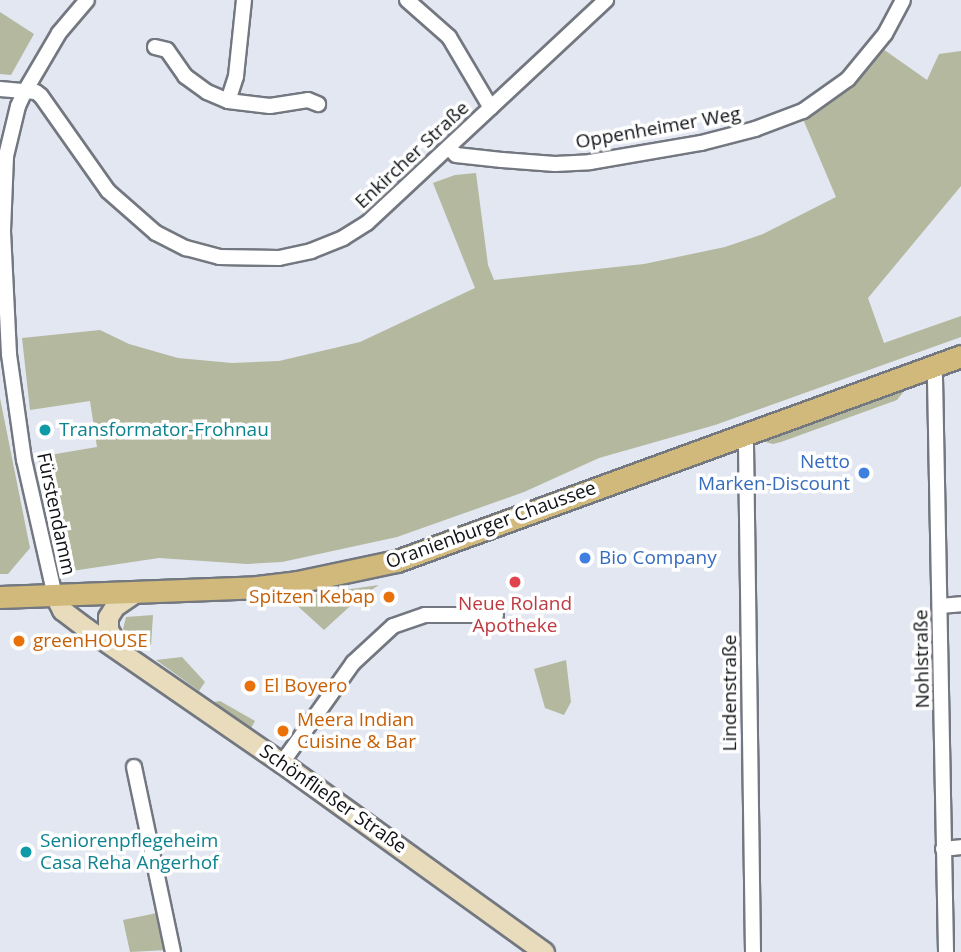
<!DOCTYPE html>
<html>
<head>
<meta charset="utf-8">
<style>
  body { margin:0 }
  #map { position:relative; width:961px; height:952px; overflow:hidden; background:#e2e7f1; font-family:"Open Sans",sans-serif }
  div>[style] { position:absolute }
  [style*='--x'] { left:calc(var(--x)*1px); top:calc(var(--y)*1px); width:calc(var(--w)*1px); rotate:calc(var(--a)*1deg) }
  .green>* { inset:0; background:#b3b89e }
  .roads { filter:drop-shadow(2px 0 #737880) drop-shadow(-2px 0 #737880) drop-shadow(0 2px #737880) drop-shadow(0 -2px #737880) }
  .minor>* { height:14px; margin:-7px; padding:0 7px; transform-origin:7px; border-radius:7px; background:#fff }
  .secondary>* { height:19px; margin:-9.5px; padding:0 9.5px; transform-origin:9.5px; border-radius:9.5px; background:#e8dcbd }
  .primary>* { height:21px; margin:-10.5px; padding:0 10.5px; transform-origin:10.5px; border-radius:10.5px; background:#d1b97b }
  .dots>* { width:19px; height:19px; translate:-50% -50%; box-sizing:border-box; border:4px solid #fff; border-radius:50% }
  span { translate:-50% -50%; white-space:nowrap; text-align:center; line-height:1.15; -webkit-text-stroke:7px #fff; paint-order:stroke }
  .street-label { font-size:19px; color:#0f1114 }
  .culture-label { font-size:19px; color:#0d838f }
  .left { translate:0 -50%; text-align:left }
  .shop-label { font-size:19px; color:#366cbe }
  .right { translate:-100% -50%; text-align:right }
  .food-label { font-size:19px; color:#c56008 }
  .health-label { font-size:19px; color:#be3a42 }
</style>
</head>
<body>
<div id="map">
  <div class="green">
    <div style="clip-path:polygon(0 12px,34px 34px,11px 75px,0 74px)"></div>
    <div style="clip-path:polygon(883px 49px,927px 80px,939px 54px,961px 51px,961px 186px,868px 298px,884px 343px,961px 316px,961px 337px,715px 425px,599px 458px,524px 492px,397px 537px,282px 562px,247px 564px,159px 558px,65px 572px,38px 457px,97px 447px,90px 401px,30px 410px,22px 338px,100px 330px,129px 344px,178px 358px,232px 363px,279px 361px,360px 342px,475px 288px,433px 183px,455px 175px,476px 173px,488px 265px,494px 280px,644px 264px,725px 247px,763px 234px,836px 197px,803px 119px,855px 83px)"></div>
    <div style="clip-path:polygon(912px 381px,897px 400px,781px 442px,773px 444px,758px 440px)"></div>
    <div style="clip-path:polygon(0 398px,30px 548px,8px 574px,0 574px)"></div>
    <div style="clip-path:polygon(379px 585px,359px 598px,324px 630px,291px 600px,284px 605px,280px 599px)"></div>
    <div style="clip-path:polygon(153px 615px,151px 645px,141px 645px,123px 629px,126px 617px)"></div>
    <div style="clip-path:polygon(182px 657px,205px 682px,199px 691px,156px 660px)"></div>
    <div style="clip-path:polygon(566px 660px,571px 702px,564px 715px,545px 708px,534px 669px)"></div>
    <div style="clip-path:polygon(220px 701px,255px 721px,251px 728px,214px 702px)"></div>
    <div style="clip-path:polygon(157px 913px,167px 950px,130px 952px,123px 920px)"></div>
  </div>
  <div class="roads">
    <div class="minor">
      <div style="--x:407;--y:0;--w:56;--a:41.4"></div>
      <div style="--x:449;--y:37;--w:82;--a:59.4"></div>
      <div style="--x:155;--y:47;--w:12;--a:14"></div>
      <div style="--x:167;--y:50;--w:32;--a:55"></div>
      <div style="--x:185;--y:76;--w:27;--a:36"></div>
      <div style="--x:207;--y:92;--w:23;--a:23"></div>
      <div style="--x:228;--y:101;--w:42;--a:6.8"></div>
      <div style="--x:270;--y:106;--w:38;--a:-9"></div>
      <div style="--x:308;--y:100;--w:11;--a:22"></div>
      <div style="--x:0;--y:89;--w:36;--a:5"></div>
      <div style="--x:36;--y:92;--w:6;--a:39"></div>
      <div style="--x:41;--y:96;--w:116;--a:54.8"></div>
      <div style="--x:108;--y:191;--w:64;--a:41.2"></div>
      <div style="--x:156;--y:233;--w:34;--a:27"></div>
      <div style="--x:186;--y:248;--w:34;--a:15"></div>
      <div style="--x:219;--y:257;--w:60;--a:1"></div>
      <div style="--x:279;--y:258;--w:33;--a:-12"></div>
      <div style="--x:311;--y:251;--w:35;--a:-22"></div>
      <div style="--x:343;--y:238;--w:28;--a:-32"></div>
      <div style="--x:367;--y:223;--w:327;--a:-43"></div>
      <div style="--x:228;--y:101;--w:26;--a:-72"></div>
      <div style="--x:236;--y:76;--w:76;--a:-84"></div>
      <div style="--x:450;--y:149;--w:8;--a:45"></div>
      <div style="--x:456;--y:155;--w:46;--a:6.2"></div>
      <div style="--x:502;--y:160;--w:53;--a:4.3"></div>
      <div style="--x:555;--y:164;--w:35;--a:-3"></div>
      <div style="--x:590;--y:162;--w:113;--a:-9.7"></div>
      <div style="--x:701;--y:143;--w:56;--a:-14.5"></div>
      <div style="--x:755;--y:129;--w:51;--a:-20.6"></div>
      <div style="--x:803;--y:111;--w:55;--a:-35.4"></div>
      <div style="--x:848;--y:79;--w:58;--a:-50.6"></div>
      <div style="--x:885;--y:34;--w:38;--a:-62"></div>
      <div style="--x:932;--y:367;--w:11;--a:75"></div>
      <div style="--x:935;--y:378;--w:574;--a:88.9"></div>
      <div style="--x:743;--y:435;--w:10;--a:73"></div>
      <div style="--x:746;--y:445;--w:507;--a:89.21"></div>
      <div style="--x:55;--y:596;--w:139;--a:-102.8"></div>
      <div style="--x:24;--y:460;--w:107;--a:-98.1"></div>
      <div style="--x:9;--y:354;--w:123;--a:-92.8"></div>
      <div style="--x:3;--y:231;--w:75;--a:-87.7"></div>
      <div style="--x:6;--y:156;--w:51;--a:-76.5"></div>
      <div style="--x:18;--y:106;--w:17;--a:-65"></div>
      <div style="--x:25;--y:91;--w:67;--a:-59.6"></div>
      <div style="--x:59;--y:33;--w:43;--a:-49.7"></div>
      <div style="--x:940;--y:606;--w:21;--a:-5"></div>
      <div style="--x:282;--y:763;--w:123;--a:-54.6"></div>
      <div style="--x:353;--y:663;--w:54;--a:-42.8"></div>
      <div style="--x:393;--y:626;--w:34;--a:-19"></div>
      <div style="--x:425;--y:615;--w:71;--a:0"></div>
      <div style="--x:134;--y:767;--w:189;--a:78.1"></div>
      <div style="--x:943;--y:849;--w:18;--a:-6"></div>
    </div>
    <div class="secondary">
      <div style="--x:55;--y:596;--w:16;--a:63"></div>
      <div style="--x:62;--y:610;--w:30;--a:37"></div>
      <div style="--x:86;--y:628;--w:238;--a:34.6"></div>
      <div style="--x:282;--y:763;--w:323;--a:35.8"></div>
      <div style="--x:119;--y:649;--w:23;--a:-119"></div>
      <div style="--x:108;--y:629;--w:12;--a:-90"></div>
      <div style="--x:108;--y:617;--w:13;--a:-58"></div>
      <div style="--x:115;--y:606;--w:22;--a:-34"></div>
    </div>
    <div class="primary">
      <div style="--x:0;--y:597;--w:257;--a:-2.2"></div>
      <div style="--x:257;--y:587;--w:40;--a:-7.1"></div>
      <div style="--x:297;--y:582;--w:102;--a:-11.9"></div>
      <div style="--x:397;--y:561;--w:600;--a:-19.97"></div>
    </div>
  </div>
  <div class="dots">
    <div style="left:45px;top:430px;background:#0f9aa8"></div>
    <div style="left:864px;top:473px;background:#3f7fe0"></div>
    <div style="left:585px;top:558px;background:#3f7fe0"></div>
    <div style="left:515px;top:582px;background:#e0444e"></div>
    <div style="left:389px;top:597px;background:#e8710a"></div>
    <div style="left:19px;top:641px;background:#e8710a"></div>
    <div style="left:250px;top:686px;background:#e8710a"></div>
    <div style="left:283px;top:731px;background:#e8710a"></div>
    <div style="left:26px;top:852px;background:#0f9aa8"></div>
  </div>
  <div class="street-label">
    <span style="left:658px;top:128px;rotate:-10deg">Oppenheimer Weg</span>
    <span style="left:412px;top:155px;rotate:-43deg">Enkircher Straße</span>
    <span style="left:56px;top:514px;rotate:78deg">Fürstendamm</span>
    <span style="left:491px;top:525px;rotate:-20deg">Oranienburger Chaussee</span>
    <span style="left:922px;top:659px;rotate:-91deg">Nohlstraße</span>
    <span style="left:730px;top:693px;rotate:-90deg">Lindenstraße</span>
    <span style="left:333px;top:799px;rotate:35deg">Schönfließer Straße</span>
  </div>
  <div class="culture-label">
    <span class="left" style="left:59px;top:430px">Transformator-Frohnau</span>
    <span class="left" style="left:40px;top:852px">Seniorenpflegeheim<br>Casa Reha Angerhof</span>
  </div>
  <div class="shop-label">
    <span class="right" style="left:850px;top:473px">Netto<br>Marken-Discount</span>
    <span class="left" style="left:599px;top:558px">Bio Company</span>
  </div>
  <div class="food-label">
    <span class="right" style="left:375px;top:597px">Spitzen Kebap</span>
    <span class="left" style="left:33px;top:641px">greenHOUSE</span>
    <span class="left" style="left:264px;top:686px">El Boyero</span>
    <span class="left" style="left:297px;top:731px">Meera Indian<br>Cuisine &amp; Bar</span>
  </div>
  <div class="health-label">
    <span style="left:515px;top:615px">Neue Roland<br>Apotheke</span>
  </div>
</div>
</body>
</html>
